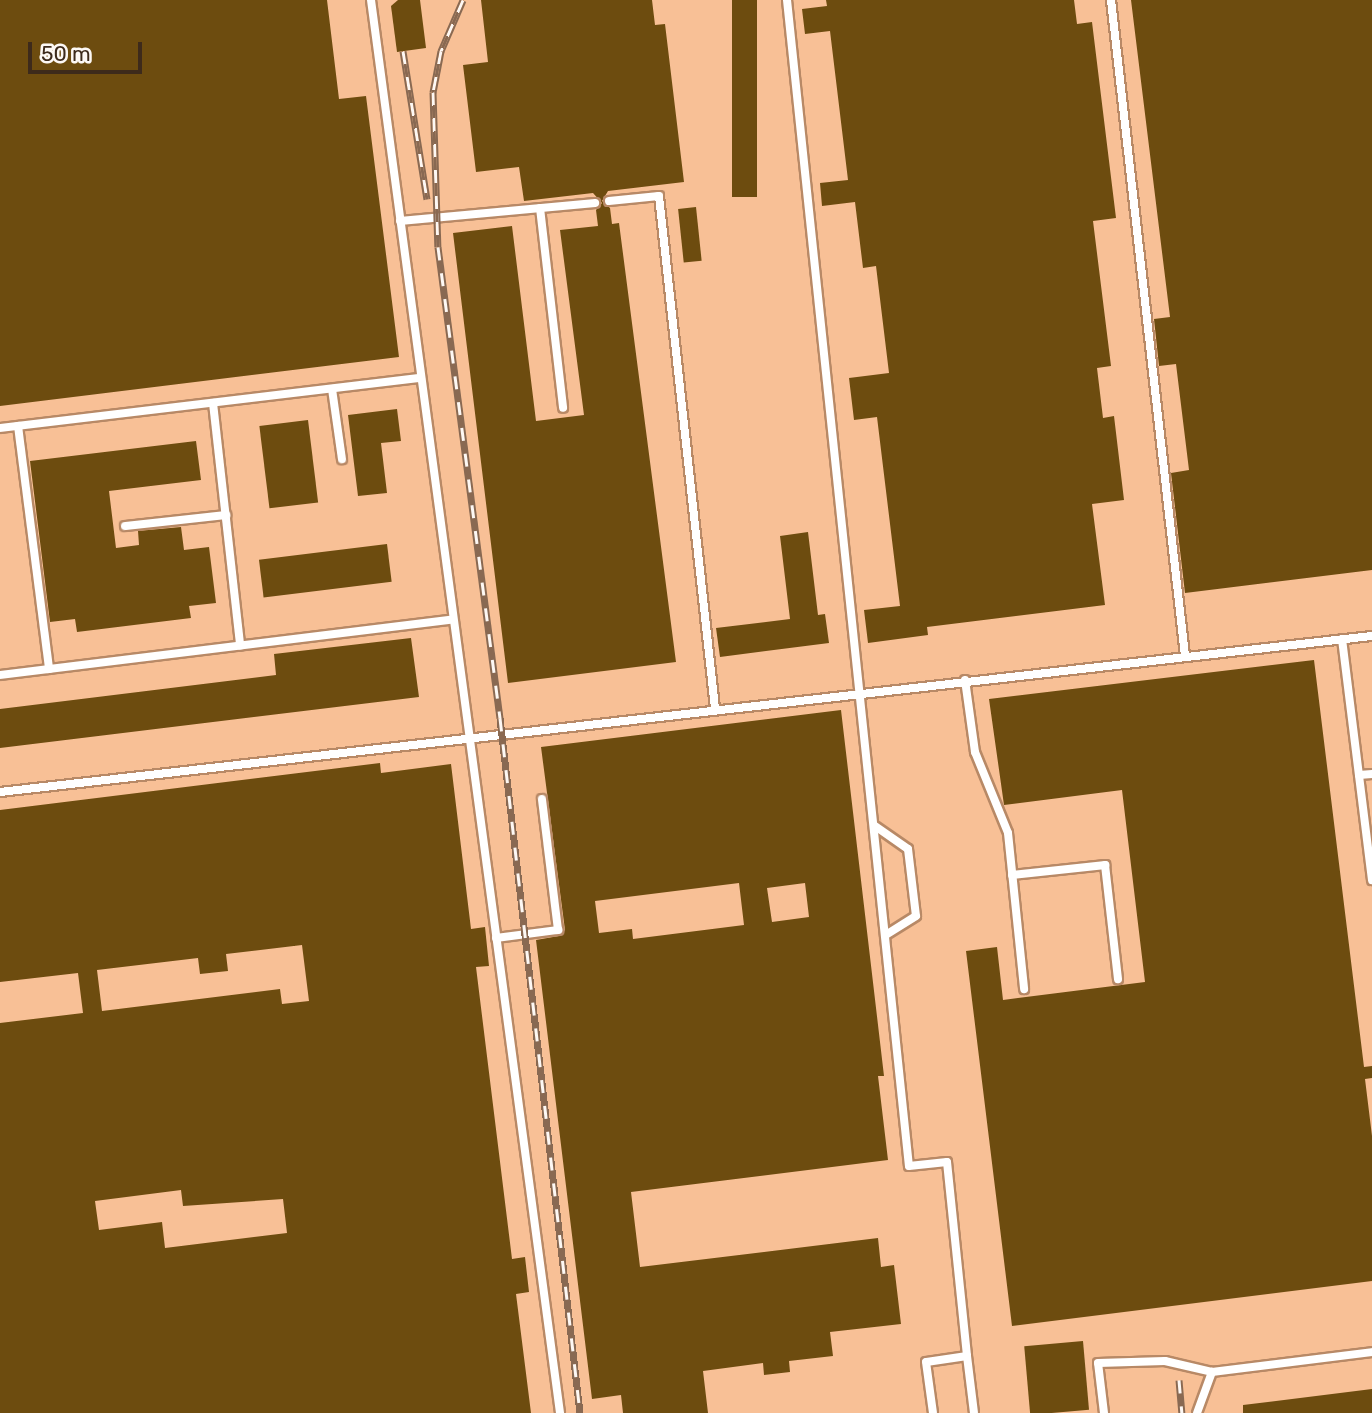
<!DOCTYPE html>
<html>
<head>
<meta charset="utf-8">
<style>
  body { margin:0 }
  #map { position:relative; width:1372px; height:1413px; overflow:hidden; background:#ffcca7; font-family:Rubik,sans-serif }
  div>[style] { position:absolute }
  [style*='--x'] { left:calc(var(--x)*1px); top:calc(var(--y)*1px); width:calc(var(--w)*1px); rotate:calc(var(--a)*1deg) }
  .built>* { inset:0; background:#f8c096; transform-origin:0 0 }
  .building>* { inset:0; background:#6d4c0f; transform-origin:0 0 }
  .roads { filter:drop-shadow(2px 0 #b88966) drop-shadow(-2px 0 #b88966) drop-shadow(0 2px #b88966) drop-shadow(0 -2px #b88966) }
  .service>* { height:8px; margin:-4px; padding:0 4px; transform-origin:4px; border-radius:4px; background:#fff }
  .rail>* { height:7px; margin-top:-3.5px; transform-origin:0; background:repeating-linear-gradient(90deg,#fdf8f4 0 13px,#896952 0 26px); box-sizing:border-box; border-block:2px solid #896952 }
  span { translate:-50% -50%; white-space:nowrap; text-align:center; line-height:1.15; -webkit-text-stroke:7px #fdf8f4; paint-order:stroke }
  .scale { position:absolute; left:28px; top:42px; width:114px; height:32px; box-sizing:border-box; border:4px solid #3d2a1b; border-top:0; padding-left:9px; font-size:21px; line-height:24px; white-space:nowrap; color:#3d2a1b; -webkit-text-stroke:5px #fdf8f4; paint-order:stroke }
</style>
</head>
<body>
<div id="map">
  <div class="built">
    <div style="left:0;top:0;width:1372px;height:1413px"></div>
  </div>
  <div class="building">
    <div style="clip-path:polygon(0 0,327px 0,339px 99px,366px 96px,399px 357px,0 406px)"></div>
    <div style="clip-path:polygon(398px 0,420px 0,426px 48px,397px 52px,391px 6px)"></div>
    <div style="clip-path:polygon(481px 0,652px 0,655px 25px,665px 24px,684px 182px,608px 191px,602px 201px,610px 208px,612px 224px,619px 223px,676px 662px,508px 683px,453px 233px,512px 226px,536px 421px,584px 415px,560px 230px,598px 226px,596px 210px,602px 203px,593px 193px,524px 201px,519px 167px,476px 172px,463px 65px,488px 62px)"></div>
    <div style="left:732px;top:0;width:25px;height:197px"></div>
    <div style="clip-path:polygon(826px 0,1074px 0,1077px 24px,1092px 22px,1116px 218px,1093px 221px,1111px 366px,1097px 368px,1103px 418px,1114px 416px,1124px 500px,1092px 504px,1105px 605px,927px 627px,928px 635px,868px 643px,864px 610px,900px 606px,877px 417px,854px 420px,849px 378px,889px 373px,876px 266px,863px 268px,855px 202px,822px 206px,820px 183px,848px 180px,830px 31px,805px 34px,802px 9px,827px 6px)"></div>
    <div style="clip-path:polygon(1131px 0,1372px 0,1372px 570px,1185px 593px,1171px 473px,1189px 470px,1176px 364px,1159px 366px,1154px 319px,1170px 317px)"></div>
    <div style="left:696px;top:207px;width:54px;height:18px;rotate:84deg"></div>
    <div style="clip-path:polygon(397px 409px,401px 441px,381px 443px,387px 493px,358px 496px,348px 415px)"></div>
    <div style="left:308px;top:420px;width:83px;height:49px;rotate:83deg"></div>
    <div style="clip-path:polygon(196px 441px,201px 480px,109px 491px,116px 548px,139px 545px,138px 531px,181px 527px,184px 550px,209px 547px,216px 603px,189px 606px,191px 618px,77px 632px,75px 619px,50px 622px,30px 461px)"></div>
    <div style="clip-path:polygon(808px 532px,818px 615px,825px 614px,829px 643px,720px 657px,716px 628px,790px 619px,780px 536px)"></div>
    <div style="left:387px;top:544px;width:38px;height:129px;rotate:83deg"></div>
    <div style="clip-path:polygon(411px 638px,419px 697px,0 748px,0 709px,276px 675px,274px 654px)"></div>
    <div style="clip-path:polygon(1314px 660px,1364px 1067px,1372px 1066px,1372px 1078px,1365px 1079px,1372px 1136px,1372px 1281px,1012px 1326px,966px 951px,997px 947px,1003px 1000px,1145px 982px,1122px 790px,1004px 805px,989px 699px)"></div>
    <div style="clip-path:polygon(evenodd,841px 710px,884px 1076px,878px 1076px,888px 1160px,631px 1192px,640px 1267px,878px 1238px,881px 1267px,894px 1265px,901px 1324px,830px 1332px,833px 1356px,789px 1361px,790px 1372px,764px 1375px,763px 1363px,703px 1371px,708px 1413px,623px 1413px,621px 1395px,592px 1399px,536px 940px,559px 936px,565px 930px,541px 747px,841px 710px,739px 883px,744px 925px,633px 939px,632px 929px,599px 933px,595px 901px,739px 883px,841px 710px,805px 883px,809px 917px,772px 922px,767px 888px,805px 883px)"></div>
    <div style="clip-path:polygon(evenodd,380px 763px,381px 773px,451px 764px,471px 929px,485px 927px,489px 966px,476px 967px,512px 1259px,525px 1257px,529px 1292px,516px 1294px,531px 1413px,0 1413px,0 1023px,83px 1013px,78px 973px,0 982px,0 810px,380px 763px,302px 945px,309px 1001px,282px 1004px,280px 989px,102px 1011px,97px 970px,198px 958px,200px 974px,228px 971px,226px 954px,302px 945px,380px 763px,181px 1190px,183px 1206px,283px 1199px,287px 1233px,165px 1248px,162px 1222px,99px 1230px,95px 1201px,181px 1190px)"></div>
    <div style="left:1083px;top:1341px;width:69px;height:59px;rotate:85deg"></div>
    <div style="clip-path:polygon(1372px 1389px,1372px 1413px,1243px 1413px,1243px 1405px)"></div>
  </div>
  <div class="roads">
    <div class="service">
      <div style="--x:371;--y:0;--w:1426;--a:82.38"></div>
      <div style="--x:787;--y:0;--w:1172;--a:84.03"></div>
      <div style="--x:909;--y:1166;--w:38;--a:-6"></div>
      <div style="--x:947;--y:1162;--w:195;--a:84.1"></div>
      <div style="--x:967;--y:1356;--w:41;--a:171.7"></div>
      <div style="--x:926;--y:1362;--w:51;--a:82.2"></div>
      <div style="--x:1111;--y:0;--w:660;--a:83.56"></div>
      <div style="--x:609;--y:201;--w:50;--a:-5.7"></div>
      <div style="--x:659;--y:196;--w:515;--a:83.76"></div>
      <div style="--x:540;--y:208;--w:201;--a:83.4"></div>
      <div style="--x:400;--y:221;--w:196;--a:-5.3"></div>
      <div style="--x:332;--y:389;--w:71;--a:81.9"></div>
      <div style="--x:213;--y:403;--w:244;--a:83.6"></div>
      <div style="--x:18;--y:426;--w:245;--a:82.7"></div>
      <div style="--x:0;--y:428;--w:424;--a:-6.8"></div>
      <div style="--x:125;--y:526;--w:102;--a:-6.2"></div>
      <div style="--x:1342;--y:639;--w:243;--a:82.9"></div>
      <div style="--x:0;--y:675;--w:456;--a:-7"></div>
      <div style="--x:965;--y:680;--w:73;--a:82.1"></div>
      <div style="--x:975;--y:752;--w:87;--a:67.8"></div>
      <div style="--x:1008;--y:833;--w:157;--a:84.1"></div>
      <div style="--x:1359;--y:775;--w:13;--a:-4"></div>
      <div style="--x:0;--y:792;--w:1381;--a:-6.49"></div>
      <div style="--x:875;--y:826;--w:40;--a:34.9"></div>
      <div style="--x:908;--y:849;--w:67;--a:83.2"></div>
      <div style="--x:916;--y:916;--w:36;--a:148"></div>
      <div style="--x:1012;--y:875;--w:94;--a:-6.1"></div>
      <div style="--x:1105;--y:865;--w:115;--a:83.5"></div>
      <div style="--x:496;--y:938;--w:63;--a:-7.4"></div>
      <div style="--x:558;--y:930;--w:132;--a:-97"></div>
      <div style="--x:967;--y:1356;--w:57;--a:83"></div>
      <div style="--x:1104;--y:1413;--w:50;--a:-96.8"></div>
      <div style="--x:1098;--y:1363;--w:67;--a:-1.7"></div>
      <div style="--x:1165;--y:1361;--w:48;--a:13.2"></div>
      <div style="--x:1197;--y:1413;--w:44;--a:-69.9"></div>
      <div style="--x:1212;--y:1372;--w:161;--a:-7.1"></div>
    </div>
  </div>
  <div class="rail">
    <div style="--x:463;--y:0;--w:56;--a:113.3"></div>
    <div style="--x:441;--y:51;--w:42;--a:101"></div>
    <div style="--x:433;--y:92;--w:155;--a:88.2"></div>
    <div style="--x:438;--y:247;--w:475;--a:82.5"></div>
    <div style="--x:500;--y:718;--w:700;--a:83.43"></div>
    <div style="--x:403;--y:51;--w:150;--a:80.8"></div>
    <div style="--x:1179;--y:1380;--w:33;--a:85"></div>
  </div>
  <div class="scale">50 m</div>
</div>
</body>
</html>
